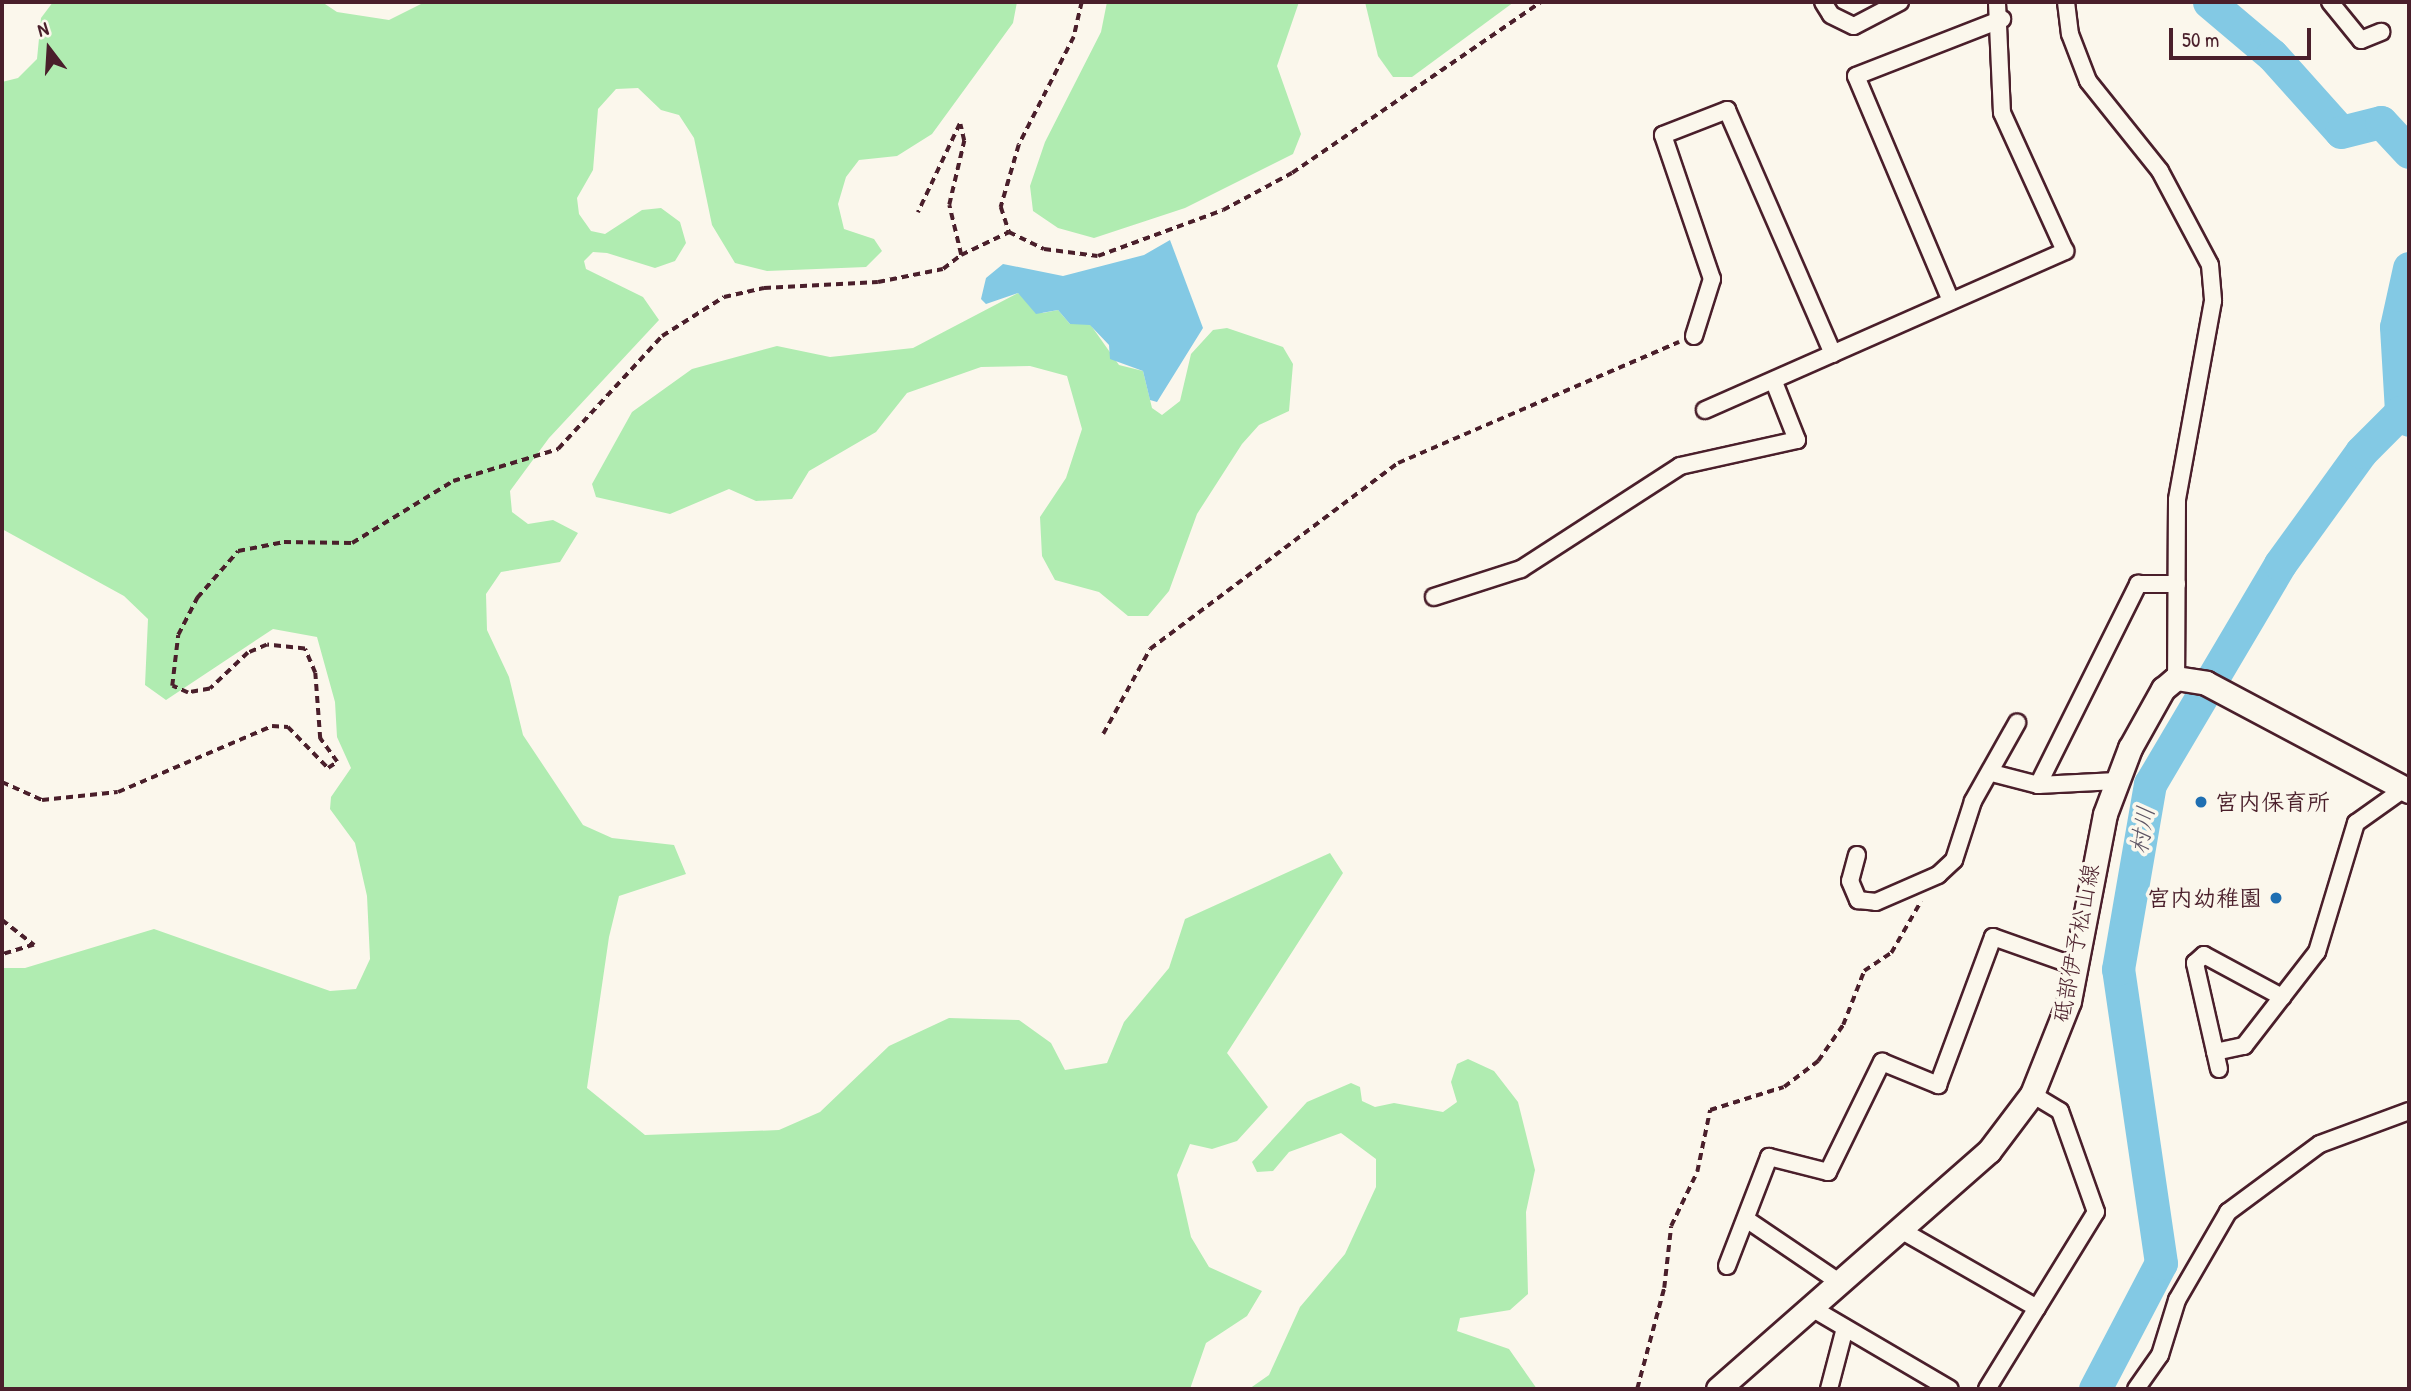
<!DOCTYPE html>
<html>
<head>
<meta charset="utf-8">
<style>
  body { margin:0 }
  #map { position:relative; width:2411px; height:1391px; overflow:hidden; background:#fbf7ec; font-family:"Patrick Hand","Klee One",sans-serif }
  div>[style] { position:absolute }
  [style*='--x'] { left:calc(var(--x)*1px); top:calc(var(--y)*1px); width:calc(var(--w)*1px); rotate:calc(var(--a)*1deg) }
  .green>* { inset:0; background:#b0ecb1 }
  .water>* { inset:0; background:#83c9e4 }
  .river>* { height:33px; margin:-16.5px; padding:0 16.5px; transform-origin:16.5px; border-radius:16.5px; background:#83c9e4 }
  .path>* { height:3.5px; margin-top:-1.75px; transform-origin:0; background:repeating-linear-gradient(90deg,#4a1f2b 0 7px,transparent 0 12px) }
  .roads { filter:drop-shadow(2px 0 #4a1f2b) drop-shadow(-2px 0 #4a1f2b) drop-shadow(0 2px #4a1f2b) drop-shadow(0 -2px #4a1f2b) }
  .street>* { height:16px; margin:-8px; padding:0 8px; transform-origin:8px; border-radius:8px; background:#fbf7ec }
  .secondary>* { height:23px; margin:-11.5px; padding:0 11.5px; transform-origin:11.5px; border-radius:11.5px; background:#fbf7ec }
  .dots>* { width:19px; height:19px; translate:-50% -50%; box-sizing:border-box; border:4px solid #fbf7ec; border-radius:50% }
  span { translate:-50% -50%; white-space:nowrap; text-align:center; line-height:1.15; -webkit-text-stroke:7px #fbf7ec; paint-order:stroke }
  .poi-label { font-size:23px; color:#4a1f2b; font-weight:700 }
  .left { translate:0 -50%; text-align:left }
  .right { translate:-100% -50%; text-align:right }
  .street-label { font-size:23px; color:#4a1f2b }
  .water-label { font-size:24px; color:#5b5262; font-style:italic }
  .frame { position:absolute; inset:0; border:4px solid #4a1f2b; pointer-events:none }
  .north { position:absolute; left:14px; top:14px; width:70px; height:70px; -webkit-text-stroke:5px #fbf7ec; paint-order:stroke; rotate:343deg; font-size:19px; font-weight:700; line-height:28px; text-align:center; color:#4a1f2b }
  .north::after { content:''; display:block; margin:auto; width:24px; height:32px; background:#4a1f2b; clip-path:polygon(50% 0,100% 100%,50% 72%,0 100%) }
  .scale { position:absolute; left:2169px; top:28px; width:142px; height:32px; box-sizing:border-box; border:4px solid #4a1f2b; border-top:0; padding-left:9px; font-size:21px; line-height:24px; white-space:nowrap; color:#4a1f2b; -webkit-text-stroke:5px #fbf7ec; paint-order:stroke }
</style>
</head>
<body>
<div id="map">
  <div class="green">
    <div style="clip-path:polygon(53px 2px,322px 2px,337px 12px,389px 20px,425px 2px,1017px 2px,1013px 23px,932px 134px,897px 156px,859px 160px,846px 177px,838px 204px,844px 229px,874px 239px,882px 251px,866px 267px,767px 271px,735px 263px,712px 225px,694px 138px,679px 115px,661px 110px,638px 88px,616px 89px,598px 109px,593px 170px,577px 198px,579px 214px,591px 231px,605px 234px,642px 210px,661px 208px,680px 222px,686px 243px,675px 261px,655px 268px,607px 253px,593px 252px,584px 261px,586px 269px,643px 297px,659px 320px,549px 438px,510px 491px,512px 512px,528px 524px,553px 520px,578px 533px,560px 562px,501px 572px,486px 594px,487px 630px,509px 677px,523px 735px,583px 825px,612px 838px,674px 845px,686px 874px,619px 896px,609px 937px,587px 1088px,645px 1135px,779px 1130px,820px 1112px,889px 1046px,949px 1018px,1019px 1020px,1051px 1043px,1065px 1070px,1107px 1063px,1124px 1022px,1169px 968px,1185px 919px,1330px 853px,1343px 873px,1227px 1053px,1268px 1107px,1237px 1141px,1212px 1149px,1190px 1144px,1177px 1175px,1191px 1237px,1209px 1267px,1262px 1291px,1247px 1316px,1206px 1343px,1190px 1389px,2px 1389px,2px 968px,25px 968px,154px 929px,330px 991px,356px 989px,370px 959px,367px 896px,355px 843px,330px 809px,331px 797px,351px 768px,337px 737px,335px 702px,317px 637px,273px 629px,166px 700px,145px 685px,148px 619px,124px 596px,2px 529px,2px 82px,18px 78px,37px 59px,41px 18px)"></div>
    <div style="clip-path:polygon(1107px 2px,1299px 2px,1277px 66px,1301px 134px,1293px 154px,1185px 208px,1094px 238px,1058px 228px,1033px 211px,1030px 186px,1045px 142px,1101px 32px)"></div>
    <div style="clip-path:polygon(1365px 2px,1514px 2px,1412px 77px,1393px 77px,1378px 56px)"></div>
    <div style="clip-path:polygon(1018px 293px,1043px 313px,1058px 310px,1070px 324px,1090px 324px,1119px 365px,1143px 371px,1152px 408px,1162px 415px,1180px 401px,1191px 354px,1213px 330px,1227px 328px,1283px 347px,1293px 364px,1289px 411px,1259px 425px,1242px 444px,1197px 514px,1169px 591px,1148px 616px,1128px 616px,1099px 592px,1055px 580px,1042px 556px,1040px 517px,1066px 478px,1082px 429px,1067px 376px,1030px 366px,981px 367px,907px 393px,876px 432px,809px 471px,792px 499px,756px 501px,729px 489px,670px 514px,596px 497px,592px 484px,632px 412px,692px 369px,777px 346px,830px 357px,913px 348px)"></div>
    <div style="clip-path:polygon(1468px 1059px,1494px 1071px,1518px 1102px,1535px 1170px,1526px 1212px,1528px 1294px,1510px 1310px,1460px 1318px,1457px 1331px,1509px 1349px,1537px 1389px,1249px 1389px,1269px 1375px,1300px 1307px,1345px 1254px,1376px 1187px,1376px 1159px,1341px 1133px,1289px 1152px,1273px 1171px,1257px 1172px,1252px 1162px,1307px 1102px,1351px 1083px,1360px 1087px,1362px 1101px,1375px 1107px,1394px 1103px,1443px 1112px,1457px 1102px,1451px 1082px,1457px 1064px)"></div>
  </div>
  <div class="water">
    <div style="clip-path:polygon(1170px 240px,1203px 328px,1157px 402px,1150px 400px,1143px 371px,1110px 359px,1109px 345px,1090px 325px,1070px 324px,1058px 310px,1036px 314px,1018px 293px,986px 304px,981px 299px,986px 278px,1003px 264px,1063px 276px,1144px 255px)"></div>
  </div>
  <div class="river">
    <div style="--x:2209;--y:2;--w:82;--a:40.1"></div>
    <div style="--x:2272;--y:55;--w:103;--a:48.1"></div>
    <div style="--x:2341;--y:132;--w:41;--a:-14"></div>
    <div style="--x:2381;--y:122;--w:41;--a:47"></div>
    <div style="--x:2409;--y:268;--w:60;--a:102.4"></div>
    <div style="--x:2396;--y:327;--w:85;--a:86.6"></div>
    <div style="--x:2401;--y:412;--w:11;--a:45"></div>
    <div style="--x:2095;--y:1389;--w:142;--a:-62.4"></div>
    <div style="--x:2161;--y:1263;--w:297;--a:-98.3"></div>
    <div style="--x:2118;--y:969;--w:188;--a:-80.2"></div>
    <div style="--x:2150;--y:784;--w:256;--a:-59.4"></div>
    <div style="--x:2280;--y:564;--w:138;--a:-54.1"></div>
    <div style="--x:2361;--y:452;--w:57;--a:-45"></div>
  </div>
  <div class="path">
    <div style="--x:1082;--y:2;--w:36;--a:103"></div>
    <div style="--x:1074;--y:37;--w:121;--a:117"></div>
    <div style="--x:1019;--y:145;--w:65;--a:106.2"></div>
    <div style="--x:1001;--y:207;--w:26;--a:72"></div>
    <div style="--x:1009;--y:232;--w:39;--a:26"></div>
    <div style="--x:1044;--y:249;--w:54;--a:7.4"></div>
    <div style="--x:1098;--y:256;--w:133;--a:-20.2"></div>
    <div style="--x:1223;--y:210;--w:78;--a:-28.2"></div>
    <div style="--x:1292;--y:173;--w:302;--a:-34.5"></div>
    <div style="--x:961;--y:255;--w:53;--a:-25.6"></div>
    <div style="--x:1103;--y:734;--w:97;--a:-61.1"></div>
    <div style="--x:1150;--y:649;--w:310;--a:-36.9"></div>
    <div style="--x:1398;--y:463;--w:306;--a:-23.3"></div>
    <div style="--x:2;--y:782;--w:44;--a:24.2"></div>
    <div style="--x:42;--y:800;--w:76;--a:-6"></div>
    <div style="--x:118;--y:792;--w:168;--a:-23.2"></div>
    <div style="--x:272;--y:726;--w:16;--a:4"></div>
    <div style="--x:288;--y:727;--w:57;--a:45.7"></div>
    <div style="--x:328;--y:768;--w:11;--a:-34"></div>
    <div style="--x:337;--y:762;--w:29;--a:-126"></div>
    <div style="--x:320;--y:739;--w:66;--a:-94.3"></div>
    <div style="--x:315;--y:673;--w:26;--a:-113"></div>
    <div style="--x:305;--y:649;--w:38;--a:-174"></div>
    <div style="--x:267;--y:645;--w:21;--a:157"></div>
    <div style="--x:248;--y:653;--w:52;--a:136.5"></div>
    <div style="--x:210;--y:689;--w:22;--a:170"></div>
    <div style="--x:188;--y:693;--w:17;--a:-156"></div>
    <div style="--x:172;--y:686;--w:51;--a:-83.3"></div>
    <div style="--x:178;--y:635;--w:42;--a:-62.8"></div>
    <div style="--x:197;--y:598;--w:62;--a:-48.9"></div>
    <div style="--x:238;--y:551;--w:47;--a:-11.1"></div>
    <div style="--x:284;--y:542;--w:68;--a:0.8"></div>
    <div style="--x:352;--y:543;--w:119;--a:-31.5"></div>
    <div style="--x:453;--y:481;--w:110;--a:-16.9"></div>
    <div style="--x:558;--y:449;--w:154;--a:-47.4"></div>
    <div style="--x:662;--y:336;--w:73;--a:-32.2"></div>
    <div style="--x:724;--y:297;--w:41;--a:-12.7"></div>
    <div style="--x:764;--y:288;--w:114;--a:-3"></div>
    <div style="--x:878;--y:282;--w:66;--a:-11.3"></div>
    <div style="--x:943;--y:269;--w:23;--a:-38"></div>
    <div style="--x:961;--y:255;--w:51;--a:-103.5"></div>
    <div style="--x:949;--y:205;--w:66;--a:-76.8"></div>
    <div style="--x:964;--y:141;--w:17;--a:-103"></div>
    <div style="--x:960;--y:124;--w:98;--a:115.3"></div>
    <div style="--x:2;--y:920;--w:41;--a:38"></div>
    <div style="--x:34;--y:945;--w:34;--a:163"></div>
    <div style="--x:1637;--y:1389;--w:105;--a:-75"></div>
    <div style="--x:1664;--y:1288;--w:62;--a:-83.6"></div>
    <div style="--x:1671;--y:1226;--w:60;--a:-64.3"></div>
    <div style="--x:1697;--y:1172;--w:63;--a:-78.2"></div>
    <div style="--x:1710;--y:1110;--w:77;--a:-17.3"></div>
    <div style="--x:1784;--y:1087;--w:43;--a:-37.4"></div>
    <div style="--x:1818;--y:1061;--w:44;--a:-55.2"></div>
    <div style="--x:1843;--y:1025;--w:58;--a:-68.7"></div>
    <div style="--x:1864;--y:971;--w:32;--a:-34"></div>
    <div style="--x:1891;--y:953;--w:60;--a:-60"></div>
  </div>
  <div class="roads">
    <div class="street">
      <div style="--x:1823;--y:2;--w:15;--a:58"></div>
      <div style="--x:1831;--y:15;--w:25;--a:26"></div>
      <div style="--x:1854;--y:26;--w:52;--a:-27.6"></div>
      <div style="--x:2066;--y:2;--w:32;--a:83"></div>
      <div style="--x:2070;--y:34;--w:50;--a:69"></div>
      <div style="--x:2088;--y:81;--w:115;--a:51.3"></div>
      <div style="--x:2160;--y:171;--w:106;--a:62"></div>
      <div style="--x:2210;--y:265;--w:36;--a:85"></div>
      <div style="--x:2213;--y:301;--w:202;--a:100.3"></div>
      <div style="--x:2177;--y:500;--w:178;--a:90.3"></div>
      <div style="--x:2330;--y:2;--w:49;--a:50.8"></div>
      <div style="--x:2361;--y:40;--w:22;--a:-22"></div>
      <div style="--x:1951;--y:301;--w:244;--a:-112.9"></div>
      <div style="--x:1856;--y:76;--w:157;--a:-21.3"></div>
      <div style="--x:1694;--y:336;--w:60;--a:-72.5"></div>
      <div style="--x:1712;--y:279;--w:152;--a:-108.8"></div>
      <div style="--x:1663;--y:135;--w:69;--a:-21.3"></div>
      <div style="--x:1727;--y:110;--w:266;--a:66.5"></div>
      <div style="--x:1705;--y:410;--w:394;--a:-23.8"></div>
      <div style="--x:2065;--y:251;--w:152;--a:-114.5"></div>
      <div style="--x:2002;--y:113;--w:111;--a:-92.6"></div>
      <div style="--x:1434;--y:597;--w:91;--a:-17.8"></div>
      <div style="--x:1521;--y:569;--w:189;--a:-32.9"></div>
      <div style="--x:1680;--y:466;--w:120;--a:-12.5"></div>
      <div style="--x:1797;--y:440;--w:62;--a:-111.6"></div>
      <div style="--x:1992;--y:773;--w:48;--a:14.6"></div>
      <div style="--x:2038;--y:785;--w:79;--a:-2.9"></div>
      <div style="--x:2038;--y:785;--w:225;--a:-63.5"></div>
      <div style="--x:2138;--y:584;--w:39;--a:0"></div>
      <div style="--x:1857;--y:855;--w:27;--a:105"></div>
      <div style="--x:1850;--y:881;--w:21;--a:67"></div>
      <div style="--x:1858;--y:900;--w:18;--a:6"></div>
      <div style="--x:1876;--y:902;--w:68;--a:-23.5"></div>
      <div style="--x:1938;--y:875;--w:22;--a:-43"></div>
      <div style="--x:1954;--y:860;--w:62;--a:-72.1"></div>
      <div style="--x:1973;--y:801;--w:90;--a:-60.6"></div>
      <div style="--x:2215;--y:1052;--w:30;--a:-12"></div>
      <div style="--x:2244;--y:1046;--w:119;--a:-52.2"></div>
      <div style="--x:2317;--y:952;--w:135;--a:-73.2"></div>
      <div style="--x:2356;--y:823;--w:60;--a:-35.5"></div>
      <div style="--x:2219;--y:1069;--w:109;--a:-102.8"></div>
      <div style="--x:2195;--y:963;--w:12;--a:-42"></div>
      <div style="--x:2204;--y:955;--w:89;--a:28.3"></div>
      <div style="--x:1746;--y:1219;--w:112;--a:34.1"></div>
      <div style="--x:1899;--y:1229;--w:159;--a:29.8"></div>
      <div style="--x:1727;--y:1266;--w:117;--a:-68.9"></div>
      <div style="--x:1769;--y:1157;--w:61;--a:14.3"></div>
      <div style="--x:1828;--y:1172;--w:123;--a:-63.9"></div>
      <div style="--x:1882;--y:1062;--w:61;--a:22.3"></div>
      <div style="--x:1938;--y:1085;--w:158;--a:-69.6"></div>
      <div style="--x:1993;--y:937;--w:87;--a:19.5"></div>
      <div style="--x:1810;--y:1307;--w:162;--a:30.4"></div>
      <div style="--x:1829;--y:1389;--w:63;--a:-75.3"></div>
      <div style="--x:1987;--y:1389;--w:208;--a:-58.4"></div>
      <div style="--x:2096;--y:1212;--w:107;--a:-109.6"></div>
      <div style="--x:2060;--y:1111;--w:33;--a:-149"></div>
      <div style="--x:2136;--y:1389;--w:42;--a:-54.8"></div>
      <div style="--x:2160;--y:1355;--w:58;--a:-72.8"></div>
      <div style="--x:2177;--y:1300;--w:102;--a:-59.9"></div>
      <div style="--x:2228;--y:1212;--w:114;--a:-36.5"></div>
      <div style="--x:2320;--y:1144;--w:95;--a:-20.3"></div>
    </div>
    <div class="secondary">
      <div style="--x:1718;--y:1389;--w:361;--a:-41.3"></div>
      <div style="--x:1989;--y:1151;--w:71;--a:-53"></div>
      <div style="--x:2032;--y:1094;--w:100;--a:-68.3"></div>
      <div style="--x:2069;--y:1001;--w:190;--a:-79.1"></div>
      <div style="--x:2105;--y:814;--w:71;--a:-69.3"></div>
      <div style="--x:2130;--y:748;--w:68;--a:-60.8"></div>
      <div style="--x:2163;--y:689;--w:17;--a:-40"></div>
      <div style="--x:2176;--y:678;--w:30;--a:9"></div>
      <div style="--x:2206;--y:683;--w:230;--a:28"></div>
    </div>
  </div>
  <div class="dots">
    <div style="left:2201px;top:802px;background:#1f6fb2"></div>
    <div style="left:2276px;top:898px;background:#1f6fb2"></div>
  </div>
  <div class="poi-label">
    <span class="left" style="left:2215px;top:802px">宮内保育所</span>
    <span class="right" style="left:2262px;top:898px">宮内幼稚園</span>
  </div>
  <div class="street-label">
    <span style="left:2076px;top:943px;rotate:-79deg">砥部伊予松山線</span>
  </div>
  <div class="water-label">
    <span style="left:2142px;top:830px;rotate:-80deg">村川</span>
  </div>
  <div class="frame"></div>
  <div class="north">N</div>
  <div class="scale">50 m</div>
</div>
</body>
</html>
